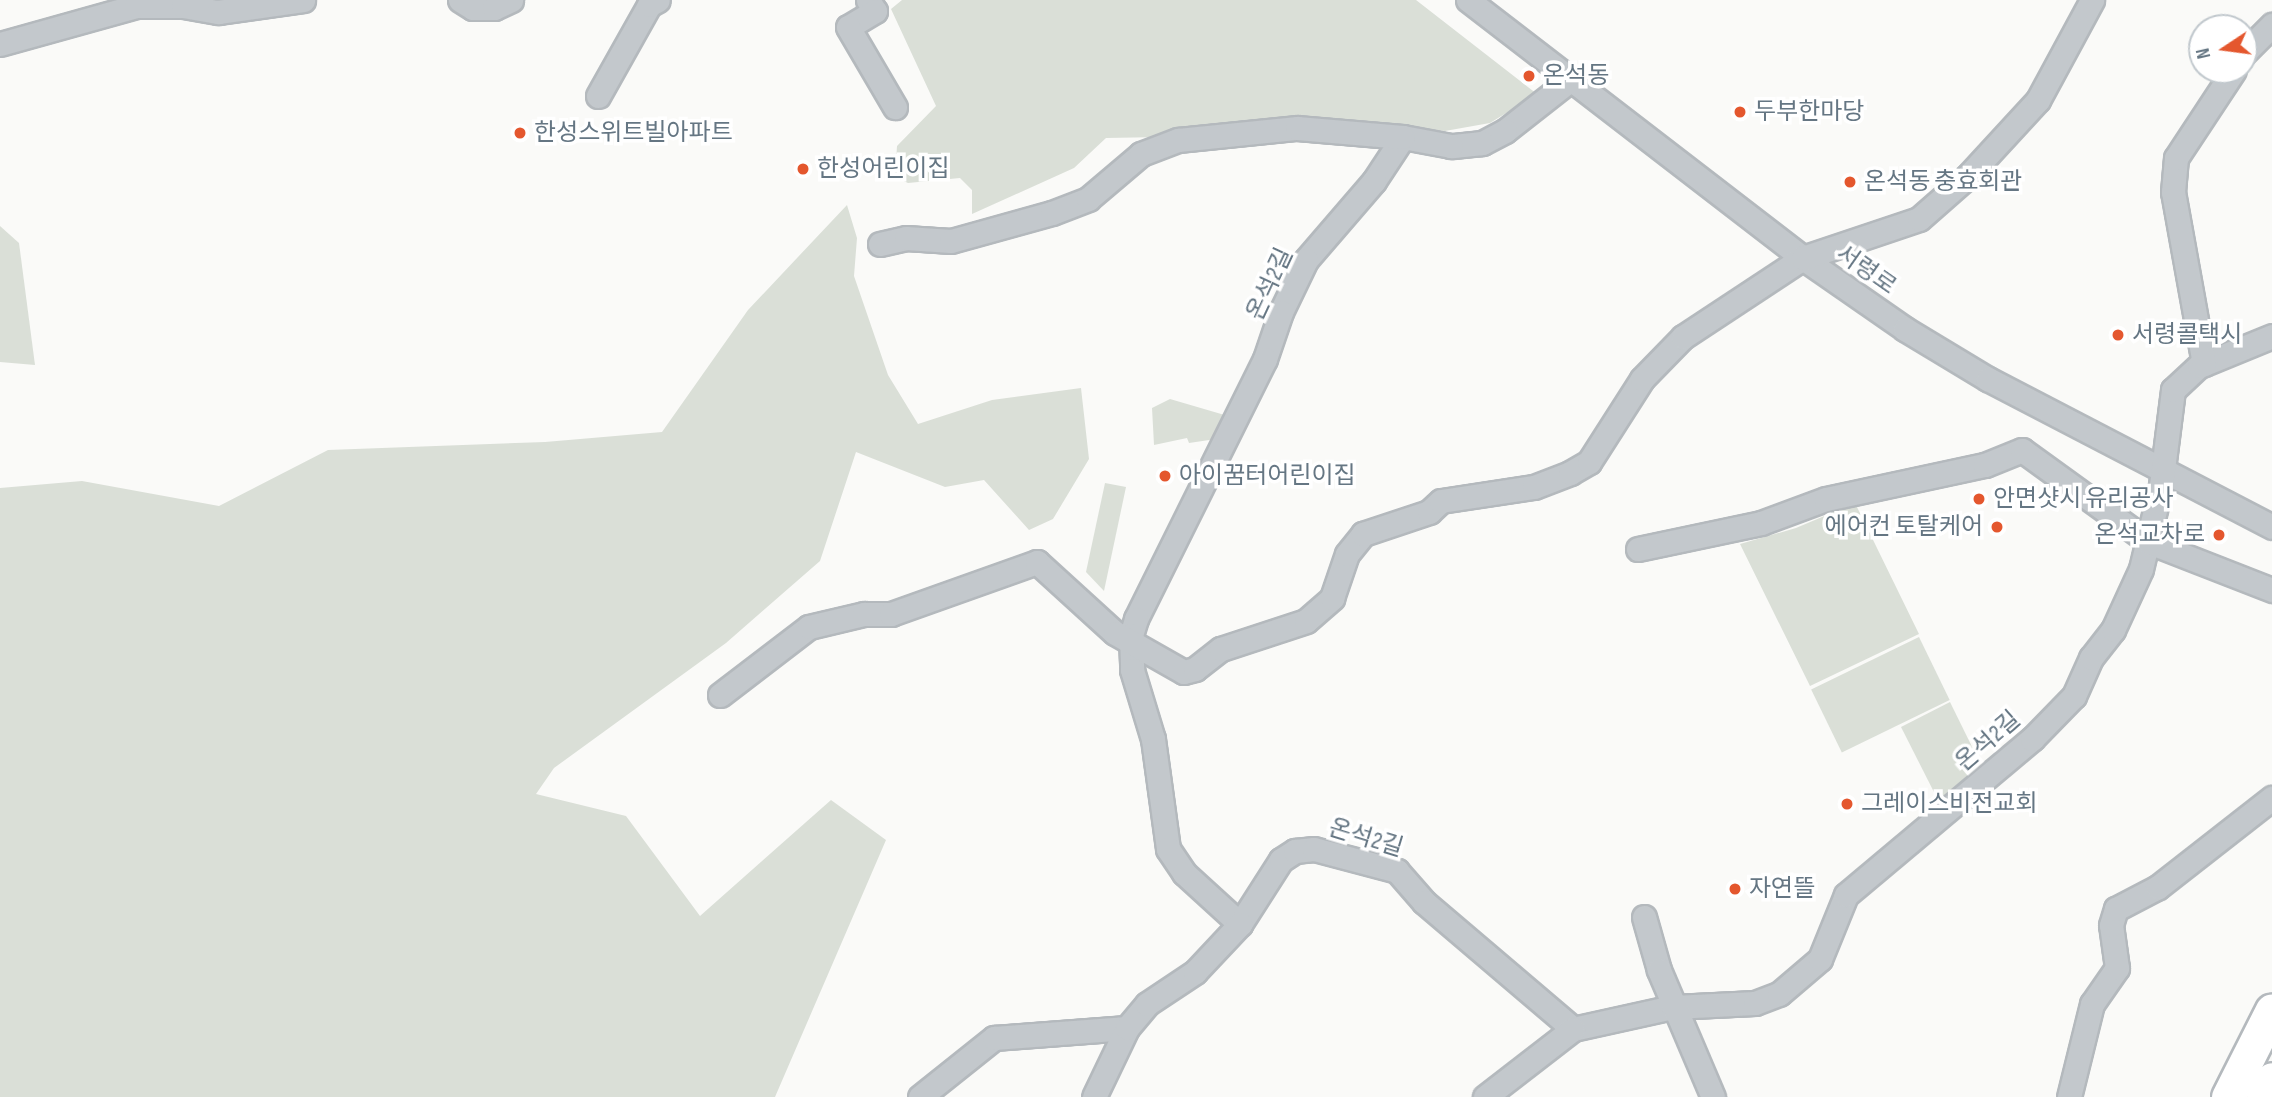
<!DOCTYPE html>
<html>
<head>
<meta charset="utf-8">
<style>
  body { margin:0 }
  #map { position:relative; width:2272px; height:1097px; overflow:hidden; background:#fafaf8; font-family:"Sofia Sans Condensed","Noto Sans KR",sans-serif }
  div>[style] { position:absolute }
  [style*='--x'] { left:calc(var(--x)*1px); top:calc(var(--y)*1px); width:calc(var(--w)*1px); rotate:calc(var(--a)*1deg) }
  .green>* { inset:0; background:#dadfd7; transform-origin:0 0 }
  .roads { filter:drop-shadow(2px 0 #b4b9bd) drop-shadow(-2px 0 #b4b9bd) drop-shadow(0 2px #b4b9bd) drop-shadow(0 -2px #b4b9bd) }
  .minor>* { height:23px; margin:-11.5px; padding:0 11.5px; transform-origin:11.5px; border-radius:11.5px; background:#c3c8cc }
  .highway>* { height:33px; margin:-16.5px; padding:0 16.5px; transform-origin:16.5px; border-radius:16.5px; background:#fff }
  .dots>* { width:19px; height:19px; translate:-50% -50%; box-sizing:border-box; border:4px solid #fff; border-radius:50% }
  span { translate:-50% -50%; white-space:nowrap; text-align:center; line-height:1.15; -webkit-text-stroke:7px #fff; paint-order:stroke }
  .poi-label { font-size:24px; color:#657683 }
  .left { translate:0 -50%; text-align:left }
  .right { translate:-100% -50%; text-align:right }
  .street-label { font-size:24px; color:#657683 }
  .north { position:absolute; left:2188px; top:14px; width:70px; height:70px; box-sizing:border-box; background:#fff; border:2px solid #c1c8cd; border-radius:50%; rotate:257deg; font-size:19px; font-weight:700; line-height:28px; text-align:center; color:#657683 }
  .north::after { content:''; display:block; margin:auto; width:24px; height:32px; background:#e4572e; clip-path:polygon(50% 0,100% 100%,50% 72%,0 100%) }
</style>
</head>
<body>
<div id="map">
  <div class="green">
    <div style="clip-path:polygon(902px 0,1416px 0,1537px 94px,1490px 123px,1445px 131px,1277px 119px,1162px 137px,1106px 138px,1074px 168px,972px 214px,972px 190px,960px 178px,908px 183px,895px 177px,897px 146px,936px 106px,891px 9px)"></div>
    <div style="clip-path:polygon(847px 205px,857px 238px,854px 276px,888px 375px,918px 424px,992px 400px,1081px 388px,1089px 459px,1053px 519px,1029px 530px,984px 480px,945px 487px,856px 452px,820px 561px,726px 643px,554px 768px,536px 794px,626px 816px,700px 916px,831px 800px,886px 840px,775px 1097px,0 1097px,0 488px,82px 481px,219px 506px,328px 450px,545px 442px,662px 432px,748px 310px)"></div>
    <div style="clip-path:polygon(0 226px,19px 243px,35px 365px,0 362px)"></div>
    <div style="clip-path:polygon(1170px 399px,1228px 416px,1216px 439px,1189px 443px,1187px 438px,1154px 445px,1152px 408px)"></div>
    <div style="clip-path:polygon(1105px 483px,1126px 487px,1104px 591px,1086px 572px)"></div>
    <div style="clip-path:polygon(1855px 503px,1919px 634px,1810px 686px,1740px 544px,1796px 528px)"></div>
    <div style="left:1919px;top:637px;width:70px;height:120px;rotate:64deg"></div>
    <div style="clip-path:polygon(1950px 702px,1981px 765px,1940px 804px,1901px 727px)"></div>
  </div>
  <div class="roads">
    <div class="minor">
      <div style="--x:460;--y:0;--w:15;--a:32"></div>
      <div style="--x:473;--y:8;--w:21;--a:0"></div>
      <div style="--x:494;--y:8;--w:19;--a:-25"></div>
      <div style="--x:868;--y:0;--w:13;--a:58"></div>
      <div style="--x:875;--y:11;--w:31;--a:149"></div>
      <div style="--x:848;--y:27;--w:93;--a:59.6"></div>
      <div style="--x:1468;--y:0;--w:423;--a:37.6"></div>
      <div style="--x:1803;--y:258;--w:124;--a:34.8"></div>
      <div style="--x:1905;--y:329;--w:97;--a:31.1"></div>
      <div style="--x:1988;--y:379;--w:320;--a:27.5"></div>
      <div style="--x:0;--y:44;--w:141;--a:-15.6"></div>
      <div style="--x:136;--y:6;--w:47;--a:0"></div>
      <div style="--x:183;--y:6;--w:36;--a:10"></div>
      <div style="--x:218;--y:12;--w:86;--a:-8"></div>
      <div style="--x:2244;--y:53;--w:40;--a:-45"></div>
      <div style="--x:1570;--y:80;--w:83;--a:141.9"></div>
      <div style="--x:1505;--y:131;--w:26;--a:152"></div>
      <div style="--x:1482;--y:143;--w:31;--a:174"></div>
      <div style="--x:1451;--y:146;--w:49;--a:-169.4"></div>
      <div style="--x:1403;--y:137;--w:53;--a:123.4"></div>
      <div style="--x:1374;--y:181;--w:104;--a:130.7"></div>
      <div style="--x:1306;--y:260;--w:58;--a:115.7"></div>
      <div style="--x:1281;--y:312;--w:50;--a:108.8"></div>
      <div style="--x:1265;--y:359;--w:290;--a:116.4"></div>
      <div style="--x:1136;--y:619;--w:17;--a:107"></div>
      <div style="--x:1131;--y:635;--w:35;--a:88"></div>
      <div style="--x:1132;--y:670;--w:72;--a:73.1"></div>
      <div style="--x:1153;--y:739;--w:111;--a:82.2"></div>
      <div style="--x:1168;--y:849;--w:29;--a:56"></div>
      <div style="--x:1184;--y:873;--w:76;--a:42.3"></div>
      <div style="--x:1240;--y:924;--w:76;--a:-57.4"></div>
      <div style="--x:1281;--y:860;--w:17;--a:-33"></div>
      <div style="--x:1295;--y:851;--w:19;--a:-6"></div>
      <div style="--x:1314;--y:849;--w:86;--a:14.8"></div>
      <div style="--x:1397;--y:871;--w:41;--a:48.9"></div>
      <div style="--x:1424;--y:902;--w:196;--a:40.4"></div>
      <div style="--x:1573;--y:1029;--w:102;--a:-12.4"></div>
      <div style="--x:1673;--y:1007;--w:82;--a:-2.8"></div>
      <div style="--x:1755;--y:1003;--w:26;--a:-21"></div>
      <div style="--x:1779;--y:994;--w:54;--a:-40.5"></div>
      <div style="--x:1820;--y:959;--w:69;--a:-67.9"></div>
      <div style="--x:1846;--y:895;--w:243;--a:-40"></div>
      <div style="--x:2032;--y:739;--w:60;--a:-45.7"></div>
      <div style="--x:2074;--y:696;--w:42;--a:-65.9"></div>
      <div style="--x:2091;--y:658;--w:36;--a:-52"></div>
      <div style="--x:2113;--y:630;--w:67;--a:-65.3"></div>
      <div style="--x:2141;--y:569;--w:86;--a:-76.6"></div>
      <div style="--x:2161;--y:485;--w:96;--a:-82.8"></div>
      <div style="--x:2173;--y:390;--w:35;--a:-43"></div>
      <div style="--x:2199;--y:366;--w:79;--a:-22.3"></div>
      <div style="--x:598;--y:96;--w:104;--a:-60.7"></div>
      <div style="--x:649;--y:5;--w:10;--a:-29"></div>
      <div style="--x:880;--y:244;--w:27;--a:-13"></div>
      <div style="--x:906;--y:238;--w:45;--a:3.8"></div>
      <div style="--x:951;--y:241;--w:105;--a:-15.5"></div>
      <div style="--x:1052;--y:213;--w:39;--a:-21"></div>
      <div style="--x:1088;--y:199;--w:70;--a:-40.3"></div>
      <div style="--x:1141;--y:154;--w:40;--a:-21"></div>
      <div style="--x:1178;--y:140;--w:120;--a:-5.8"></div>
      <div style="--x:1297;--y:128;--w:106;--a:4.9"></div>
      <div style="--x:2204;--y:364;--w:175;--a:-100.2"></div>
      <div style="--x:2173;--y:192;--w:34;--a:-85"></div>
      <div style="--x:2176;--y:158;--w:105;--a:-56.6"></div>
      <div style="--x:1638;--y:549;--w:126;--a:-11.9"></div>
      <div style="--x:1761;--y:523;--w:69;--a:-20.3"></div>
      <div style="--x:1826;--y:499;--w:163;--a:-12.1"></div>
      <div style="--x:1985;--y:465;--w:40;--a:-22"></div>
      <div style="--x:2022;--y:450;--w:157;--a:35.9"></div>
      <div style="--x:2149;--y:542;--w:132;--a:21.3"></div>
      <div style="--x:720;--y:695;--w:112;--a:-37.4"></div>
      <div style="--x:809;--y:627;--w:57;--a:-13.3"></div>
      <div style="--x:864;--y:614;--w:27;--a:0"></div>
      <div style="--x:891;--y:614;--w:155;--a:-19.6"></div>
      <div style="--x:1037;--y:562;--w:105;--a:42.3"></div>
      <div style="--x:1115;--y:633;--w:79;--a:29.5"></div>
      <div style="--x:1184;--y:672;--w:11;--a:-15"></div>
      <div style="--x:1195;--y:669;--w:33;--a:-38"></div>
      <div style="--x:1221;--y:649;--w:89;--a:-18.2"></div>
      <div style="--x:1306;--y:621;--w:35;--a:-41"></div>
      <div style="--x:1332;--y:598;--w:46;--a:-71.2"></div>
      <div style="--x:1347;--y:554;--w:26;--a:-51"></div>
      <div style="--x:1363;--y:534;--w:70;--a:-18.4"></div>
      <div style="--x:1429;--y:512;--w:16;--a:-43"></div>
      <div style="--x:1441;--y:501;--w:94;--a:-8.6"></div>
      <div style="--x:1534;--y:487;--w:39;--a:-21"></div>
      <div style="--x:1570;--y:473;--w:22;--a:-30"></div>
      <div style="--x:1589;--y:462;--w:98;--a:-57.4"></div>
      <div style="--x:1642;--y:379;--w:59;--a:-45.7"></div>
      <div style="--x:1683;--y:337;--w:144;--a:-33.4"></div>
      <div style="--x:1803;--y:258;--w:122;--a:-18.6"></div>
      <div style="--x:1919;--y:219;--w:67;--a:-41.3"></div>
      <div style="--x:1969;--y:175;--w:102;--a:-47.4"></div>
      <div style="--x:2038;--y:100;--w:114;--a:-61.6"></div>
      <div style="--x:1644;--y:917;--w:55;--a:74.2"></div>
      <div style="--x:1659;--y:970;--w:138;--a:67"></div>
      <div style="--x:920;--y:1097;--w:95;--a:-38.6"></div>
      <div style="--x:994;--y:1038;--w:133;--a:-4.3"></div>
      <div style="--x:1094;--y:1097;--w:76;--a:-64.4"></div>
      <div style="--x:1127;--y:1028;--w:31;--a:-50"></div>
      <div style="--x:1147;--y:1004;--w:58;--a:-33.7"></div>
      <div style="--x:1195;--y:972;--w:66;--a:-46.8"></div>
      <div style="--x:1485;--y:1097;--w:111;--a:-37.7"></div>
      <div style="--x:2069;--y:1097;--w:96;--a:-76.1"></div>
      <div style="--x:2092;--y:1004;--w:44;--a:-55.2"></div>
      <div style="--x:2117;--y:968;--w:43;--a:-97.9"></div>
      <div style="--x:2111;--y:925;--w:17;--a:-73"></div>
      <div style="--x:2116;--y:909;--w:47;--a:-27.6"></div>
      <div style="--x:2158;--y:887;--w:145;--a:-38"></div>
    </div>
    <div class="highway">
      <div style="--x:2228;--y:1097;--w:97;--a:-63.2"></div>
      <div style="--x:2263;--y:1097;--w:20;--a:-63"></div>
    </div>
  </div>
  <div class="dots">
    <div style="left:1529px;top:76px;background:#e4572e"></div>
    <div style="left:1740px;top:112px;background:#e4572e"></div>
    <div style="left:520px;top:133px;background:#e4572e"></div>
    <div style="left:803px;top:169px;background:#e4572e"></div>
    <div style="left:1850px;top:182px;background:#e4572e"></div>
    <div style="left:2118px;top:335px;background:#e4572e"></div>
    <div style="left:1165px;top:476px;background:#e4572e"></div>
    <div style="left:1979px;top:499px;background:#e4572e"></div>
    <div style="left:1997px;top:527px;background:#e4572e"></div>
    <div style="left:2219px;top:535px;background:#e4572e"></div>
    <div style="left:1847px;top:804px;background:#e4572e"></div>
    <div style="left:1735px;top:889px;background:#e4572e"></div>
  </div>
  <div class="poi-label">
    <span class="left" style="left:1543px;top:76px">온석동</span>
    <span class="left" style="left:1754px;top:112px">두부한마당</span>
    <span class="left" style="left:534px;top:133px">한성스위트빌아파트</span>
    <span class="left" style="left:817px;top:169px">한성어린이집</span>
    <span class="left" style="left:1864px;top:182px">온석동 충효회관</span>
    <span class="left" style="left:2132px;top:335px">서령콜택시</span>
    <span class="left" style="left:1179px;top:476px">아이꿈터어린이집</span>
    <span class="left" style="left:1993px;top:499px">안면샷시 유리공사</span>
    <span class="right" style="left:1983px;top:527px">에어컨 토탈케어</span>
    <span class="right" style="left:2205px;top:535px">온석교차로</span>
    <span class="left" style="left:1861px;top:804px">그레이스비전교회</span>
    <span class="left" style="left:1749px;top:889px">자연뜰</span>
  </div>
  <div class="street-label">
    <span style="left:1866px;top:270px;rotate:35deg">서령로</span>
    <span style="left:1270px;top:284px;rotate:-65deg">온석2길</span>
    <span style="left:1988px;top:741px;rotate:-41deg">온석2길</span>
    <span style="left:1366px;top:838px;rotate:17deg">온석2길</span>
  </div>
  <div class="north">N</div>
</div>
</body>
</html>
